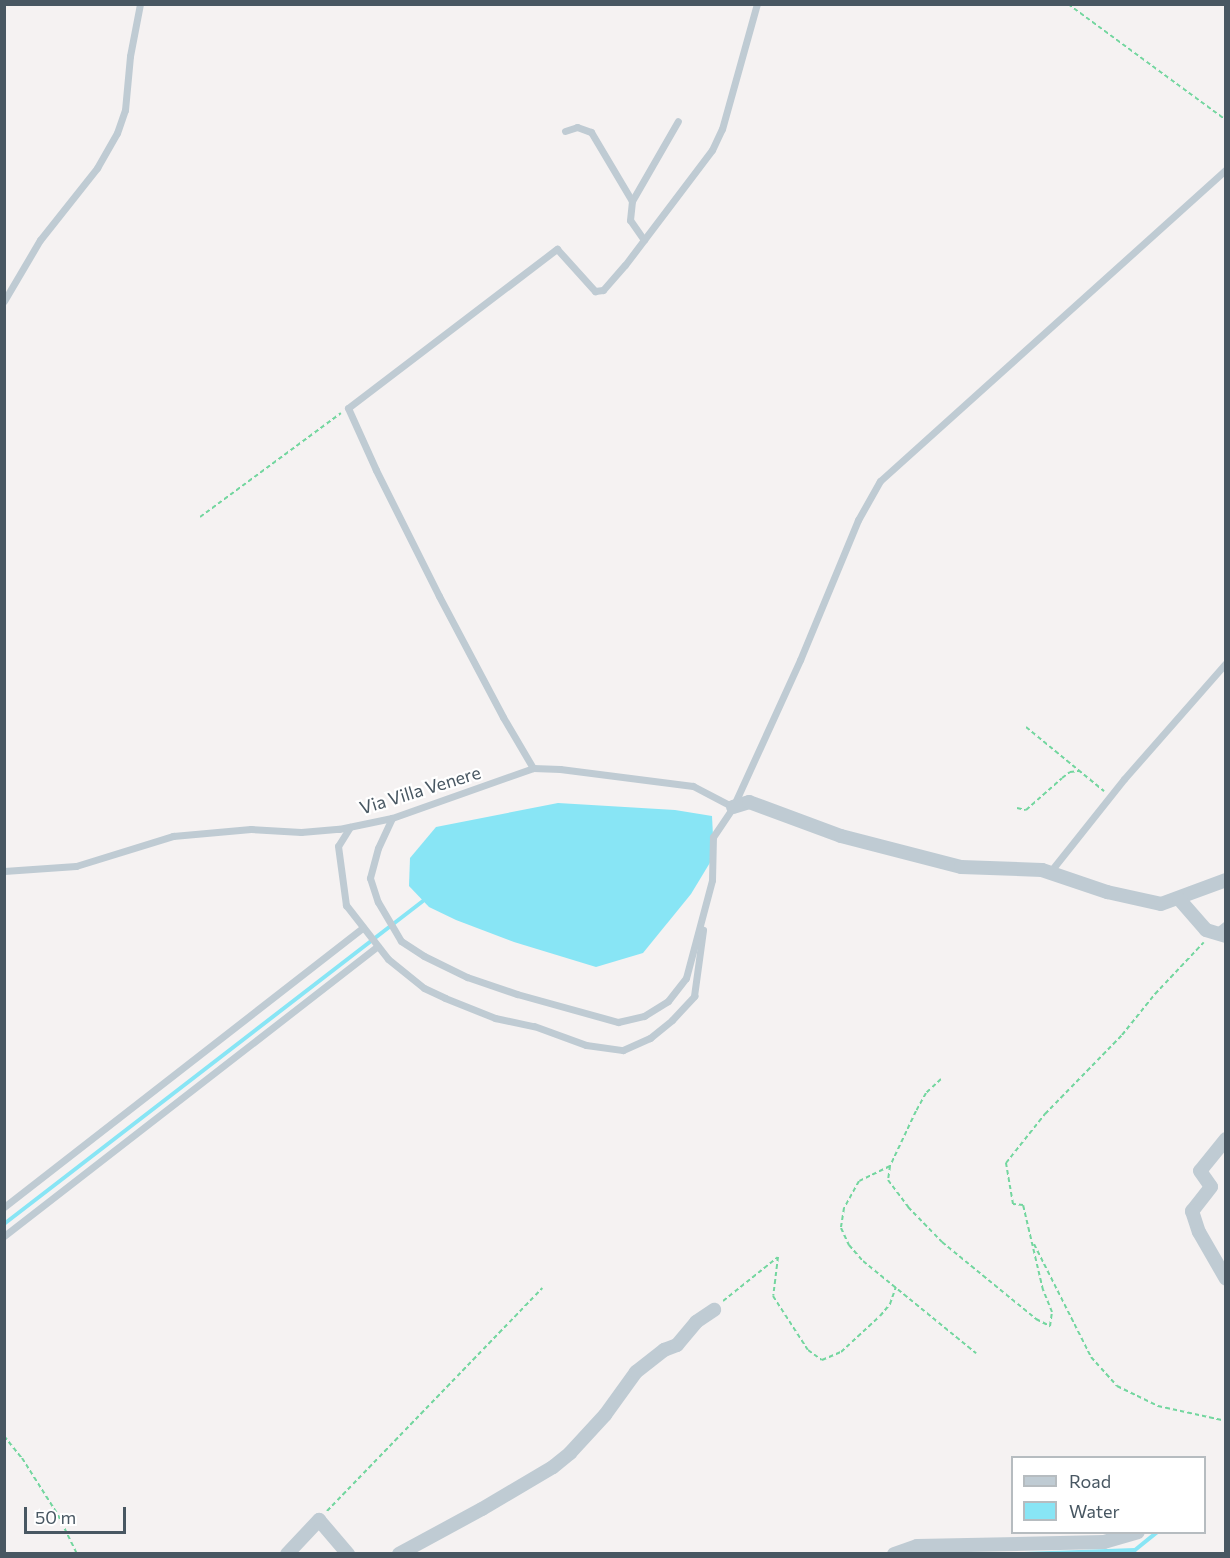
<!DOCTYPE html>
<html>
<head>
<meta charset="utf-8">
<style>
  body { margin:0 }
  #map { position:relative; width:1230px; height:1558px; overflow:hidden; background:#f5f2f2; font-family:Commissioner,sans-serif }
  div>[style] { position:absolute }
  [style*='--x'] { left:calc(var(--x)*1px); top:calc(var(--y)*1px); width:calc(var(--w)*1px); rotate:calc(var(--a)*1deg) }
  .water>* { inset:0; background:#88e5f5 }
  .stream>* { height:4px; margin:-2px; padding:0 2px; transform-origin:2px; border-radius:2px; background:#88e5f5 }
  .path>* { height:2px; margin-top:-1px; transform-origin:0; background:repeating-linear-gradient(90deg,#73d69f 0 4.5px,transparent 0 7.5px) }
  .lane>* { height:7px; margin:-3.5px; padding:0 3.5px; transform-origin:3.5px; border-radius:3.5px; background:#bfcbd3 }
  .street>* { height:14px; margin:-7px; padding:0 7px; transform-origin:7px; border-radius:7px; background:#bfcbd3 }
  span { translate:-50% -50%; white-space:nowrap; text-align:center; line-height:1.15; -webkit-text-stroke:4.5px #fff; paint-order:stroke }
  .street-label { font-size:18px; color:#485762 }
  .frame { position:absolute; inset:0; border:6px solid #485762; pointer-events:none }
  .legend { position:absolute; left:1011px; top:1456px; width:195px; height:78px; box-sizing:border-box; background:#fff; border:2px solid #b6bcc0; margin:0; padding:8px 10px; list-style:none; font-size:18px; color:#485762 }
  .legend li { display:flex; align-items:center; gap:12px; height:30px }
  .legend b { width:30px; border:2px solid #b6bcc0 }
  .scale { position:absolute; left:24px; top:1507px; width:102px; height:27px; box-sizing:border-box; border:3px solid #485762; border-top:0; padding-left:8px; font-size:18px; line-height:21px; white-space:nowrap; color:#485762; -webkit-text-stroke:4px #fff; paint-order:stroke }
</style>
</head>
<body>
<div id="map">
  <div class="water">
    <div style="clip-path:polygon(558px 803px,675px 810px,712px 816px,714px 856px,691px 894px,643px 953px,596px 967px,514px 942px,456px 920px,429px 907px,409px 886px,410px 858px,436px 827px)"></div>
  </div>
  <div class="stream">
    <div style="--x:4;--y:1224;--w:529;--a:-37.63"></div>
    <div style="--x:1024;--y:1554;--w:111;--a:-2.1"></div>
    <div style="--x:1135;--y:1550;--w:28;--a:-39"></div>
  </div>
  <div class="path">
    <div style="--x:1068;--y:4;--w:196;--a:36.3"></div>
    <div style="--x:200;--y:517;--w:175;--a:-36.4"></div>
    <div style="--x:1026;--y:727;--w:101;--a:39.4"></div>
    <div style="--x:1017;--y:808;--w:9;--a:13"></div>
    <div style="--x:1026;--y:810;--w:48;--a:-41.6"></div>
    <div style="--x:1062;--y:778;--w:10;--a:-37"></div>
    <div style="--x:1070;--y:772;--w:9;--a:-6"></div>
    <div style="--x:941;--y:1079;--w:21;--a:137"></div>
    <div style="--x:926;--y:1093;--w:21;--a:119"></div>
    <div style="--x:916;--y:1111;--w:61;--a:115.3"></div>
    <div style="--x:890;--y:1166;--w:14;--a:98"></div>
    <div style="--x:888;--y:1180;--w:34;--a:53"></div>
    <div style="--x:908;--y:1207;--w:49;--a:45.8"></div>
    <div style="--x:942;--y:1242;--w:122;--a:39.3"></div>
    <div style="--x:1036;--y:1319;--w:16;--a:27"></div>
    <div style="--x:1050;--y:1326;--w:14;--a:-82"></div>
    <div style="--x:1052;--y:1312;--w:24;--a:-112"></div>
    <div style="--x:1043;--y:1290;--w:87;--a:-103.2"></div>
    <div style="--x:1023;--y:1205;--w:10;--a:-174"></div>
    <div style="--x:1013;--y:1204;--w:42;--a:-99.7"></div>
    <div style="--x:1006;--y:1163;--w:63;--a:-51.5"></div>
    <div style="--x:1045;--y:1114;--w:110;--a:-45.7"></div>
    <div style="--x:1122;--y:1035;--w:53;--a:-51.2"></div>
    <div style="--x:1155;--y:994;--w:71;--a:-46.7"></div>
    <div style="--x:890;--y:1166;--w:34;--a:154"></div>
    <div style="--x:859;--y:1181;--w:31;--a:119"></div>
    <div style="--x:844;--y:1208;--w:20;--a:99"></div>
    <div style="--x:841;--y:1228;--w:19;--a:65"></div>
    <div style="--x:849;--y:1245;--w:21;--a:49"></div>
    <div style="--x:863;--y:1261;--w:146;--a:39.2"></div>
    <div style="--x:1034;--y:1244;--w:127;--a:63.2"></div>
    <div style="--x:1091;--y:1357;--w:39;--a:48"></div>
    <div style="--x:1117;--y:1386;--w:46;--a:26"></div>
    <div style="--x:1158;--y:1406;--w:70;--a:12.4"></div>
    <div style="--x:723;--y:1301;--w:70;--a:-38.7"></div>
    <div style="--x:778;--y:1257;--w:39;--a:97"></div>
    <div style="--x:773;--y:1296;--w:64;--a:57.1"></div>
    <div style="--x:808;--y:1350;--w:17;--a:36"></div>
    <div style="--x:822;--y:1360;--w:21;--a:-23"></div>
    <div style="--x:841;--y:1352;--w:53;--a:-42.7"></div>
    <div style="--x:880;--y:1316;--w:16;--a:-50"></div>
    <div style="--x:890;--y:1304;--w:18;--a:-71"></div>
    <div style="--x:4;--y:1436;--w:28;--a:51"></div>
    <div style="--x:22;--y:1458;--w:67;--a:57.7"></div>
    <div style="--x:58;--y:1515;--w:43;--a:64"></div>
    <div style="--x:327;--y:1511;--w:310;--a:-46"></div>
  </div>
  <div class="lane">
    <div style="--x:565;--y:131;--w:13;--a:-18"></div>
    <div style="--x:577;--y:127;--w:15;--a:20"></div>
    <div style="--x:591;--y:132;--w:80;--a:59.3"></div>
    <div style="--x:644;--y:240;--w:24;--a:-125"></div>
    <div style="--x:630;--y:220;--w:19;--a:-84"></div>
    <div style="--x:632;--y:201;--w:92;--a:-60.1"></div>
    <div style="--x:4;--y:301;--w:71;--a:-59.5"></div>
    <div style="--x:40;--y:240;--w:92;--a:-51.6"></div>
    <div style="--x:97;--y:168;--w:40;--a:-60.3"></div>
    <div style="--x:117;--y:133;--w:24;--a:-71"></div>
    <div style="--x:125;--y:110;--w:54;--a:-84.7"></div>
    <div style="--x:130;--y:56;--w:53;--a:-79.1"></div>
    <div style="--x:533;--y:768;--w:59;--a:-120.5"></div>
    <div style="--x:503;--y:717;--w:137;--a:-117.9"></div>
    <div style="--x:439;--y:596;--w:141;--a:-116.6"></div>
    <div style="--x:376;--y:470;--w:68;--a:-114.3"></div>
    <div style="--x:348;--y:408;--w:263;--a:-37.3"></div>
    <div style="--x:557;--y:249;--w:57;--a:47.9"></div>
    <div style="--x:595;--y:291;--w:8;--a:-7"></div>
    <div style="--x:603;--y:290;--w:33;--a:-49"></div>
    <div style="--x:625;--y:265;--w:144;--a:-52.9"></div>
    <div style="--x:712;--y:150;--w:23;--a:-65"></div>
    <div style="--x:722;--y:129;--w:130;--a:-74.4"></div>
    <div style="--x:392;--y:818;--w:33;--a:115"></div>
    <div style="--x:378;--y:848;--w:31;--a:105"></div>
    <div style="--x:370;--y:878;--w:25;--a:72"></div>
    <div style="--x:378;--y:902;--w:45;--a:59.5"></div>
    <div style="--x:401;--y:941;--w:27;--a:33"></div>
    <div style="--x:424;--y:956;--w:48;--a:26"></div>
    <div style="--x:467;--y:977;--w:53;--a:18.8"></div>
    <div style="--x:517;--y:994;--w:105;--a:15.5"></div>
    <div style="--x:618;--y:1022;--w:27;--a:-13"></div>
    <div style="--x:644;--y:1016;--w:28;--a:-32"></div>
    <div style="--x:668;--y:1001;--w:29;--a:-52"></div>
    <div style="--x:686;--y:978;--w:101;--a:-75.1"></div>
    <div style="--x:712;--y:880;--w:43;--a:-88.7"></div>
    <div style="--x:713;--y:837;--w:36;--a:-56"></div>
    <div style="--x:733;--y:807;--w:162;--a:-65.5"></div>
    <div style="--x:800;--y:660;--w:152;--a:-67.5"></div>
    <div style="--x:858;--y:520;--w:45;--a:-60.6"></div>
    <div style="--x:880;--y:481;--w:466;--a:-42"></div>
    <div style="--x:350;--y:827;--w:22;--a:122"></div>
    <div style="--x:338;--y:846;--w:60;--a:82.3"></div>
    <div style="--x:346;--y:905;--w:68;--a:52.1"></div>
    <div style="--x:388;--y:959;--w:46;--a:38.9"></div>
    <div style="--x:424;--y:988;--w:23;--a:25"></div>
    <div style="--x:445;--y:998;--w:54;--a:21.8"></div>
    <div style="--x:495;--y:1018;--w:40;--a:12"></div>
    <div style="--x:534;--y:1026;--w:55;--a:20.1"></div>
    <div style="--x:586;--y:1045;--w:37;--a:8"></div>
    <div style="--x:623;--y:1050;--w:30;--a:-24"></div>
    <div style="--x:650;--y:1038;--w:28;--a:-39"></div>
    <div style="--x:672;--y:1020;--w:33;--a:-47"></div>
    <div style="--x:694;--y:996;--w:67;--a:-82.2"></div>
    <div style="--x:4;--y:871;--w:72;--a:-4"></div>
    <div style="--x:76;--y:866;--w:102;--a:-17.2"></div>
    <div style="--x:173;--y:836;--w:78;--a:-5.1"></div>
    <div style="--x:251;--y:829;--w:50;--a:3.4"></div>
    <div style="--x:301;--y:832;--w:38;--a:-5"></div>
    <div style="--x:339;--y:829;--w:54;--a:-11.7"></div>
    <div style="--x:392;--y:818;--w:150;--a:-19.5"></div>
    <div style="--x:533;--y:768;--w:27;--a:2"></div>
    <div style="--x:560;--y:769;--w:134;--a:7.3"></div>
    <div style="--x:693;--y:786;--w:45;--a:27.7"></div>
    <div style="--x:1050;--y:872;--w:119;--a:-51.5"></div>
    <div style="--x:1124;--y:779;--w:154;--a:-48.7"></div>
    <div style="--x:1215;--y:933;--w:14;--a:-39"></div>
    <div style="--x:4;--y:1207;--w:455;--a:-37.9"></div>
    <div style="--x:4;--y:1236;--w:473;--a:-37.8"></div>
  </div>
  <div class="street">
    <div style="--x:733;--y:807;--w:17;--a:-17"></div>
    <div style="--x:749;--y:802;--w:98;--a:20.3"></div>
    <div style="--x:841;--y:836;--w:124;--a:14.5"></div>
    <div style="--x:961;--y:867;--w:81;--a:2.1"></div>
    <div style="--x:1042;--y:870;--w:69;--a:18.7"></div>
    <div style="--x:1107;--y:892;--w:55;--a:12.5"></div>
    <div style="--x:1161;--y:904;--w:69;--a:-20.3"></div>
    <div style="--x:1179;--y:899;--w:41;--a:48.9"></div>
    <div style="--x:1206;--y:930;--w:21;--a:17"></div>
    <div style="--x:1226;--y:1139;--w:41;--a:129.1"></div>
    <div style="--x:1200;--y:1171;--w:19;--a:55"></div>
    <div style="--x:1211;--y:1187;--w:31;--a:128"></div>
    <div style="--x:1192;--y:1211;--w:22;--a:72"></div>
    <div style="--x:1199;--y:1232;--w:54;--a:60.1"></div>
    <div style="--x:287;--y:1554;--w:47;--a:-46.7"></div>
    <div style="--x:319;--y:1520;--w:45;--a:49.5"></div>
    <div style="--x:399;--y:1554;--w:94;--a:-28.5"></div>
    <div style="--x:482;--y:1509;--w:82;--a:-30.6"></div>
    <div style="--x:553;--y:1467;--w:22;--a:-39"></div>
    <div style="--x:570;--y:1453;--w:52;--a:-47.4"></div>
    <div style="--x:605;--y:1415;--w:53;--a:-54.2"></div>
    <div style="--x:636;--y:1372;--w:36;--a:-38"></div>
    <div style="--x:664;--y:1350;--w:14;--a:-21"></div>
    <div style="--x:677;--y:1345;--w:30;--a:-50"></div>
    <div style="--x:696;--y:1322;--w:22;--a:-34"></div>
    <div style="--x:894;--y:1554;--w:24;--a:-19"></div>
    <div style="--x:917;--y:1546;--w:187;--a:-1.2"></div>
    <div style="--x:1104;--y:1542;--w:35;--a:-16"></div>
  </div>
  <div class="street-label">
    <span style="left:420px;top:790px;rotate:-17deg">Via Villa Venere</span>
  </div>
  <div class="frame"></div>
  <ul class="legend">
  <li><b style="height:8px;background:#bfcbd3"></b>Road</li>
  <li><b style="height:16px;background:#88e5f5"></b>Water</li>
  </ul>
  <div class="scale">50 m</div>
</div>
</body>
</html>
